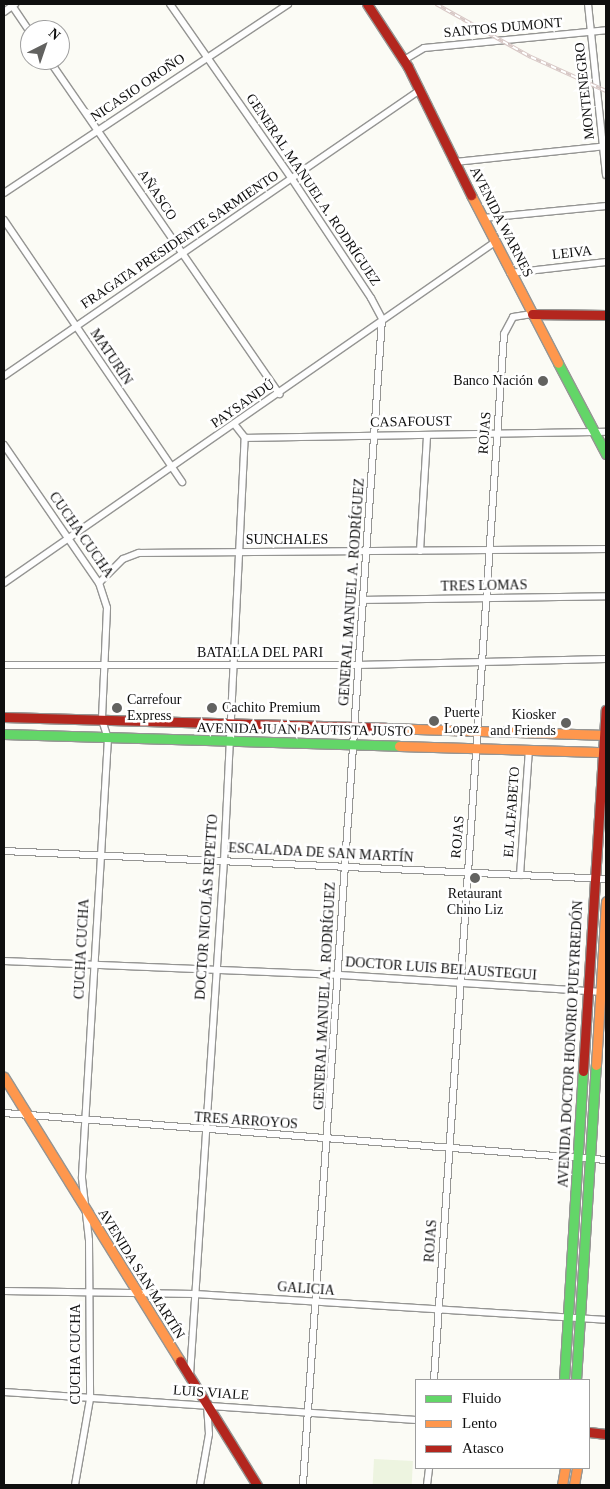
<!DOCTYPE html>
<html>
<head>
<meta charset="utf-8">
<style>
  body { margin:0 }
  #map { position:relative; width:610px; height:1489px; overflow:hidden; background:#fbfbf5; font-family:"Times New Roman",serif }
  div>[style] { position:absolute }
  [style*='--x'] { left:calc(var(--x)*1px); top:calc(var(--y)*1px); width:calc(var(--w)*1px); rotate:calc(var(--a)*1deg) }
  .pitch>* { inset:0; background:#edf4e0; transform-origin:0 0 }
  .roads { filter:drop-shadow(1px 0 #959593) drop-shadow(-1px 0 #959593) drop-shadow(0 1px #959593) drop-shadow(0 -1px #959593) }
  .street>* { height:6px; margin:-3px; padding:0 3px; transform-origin:3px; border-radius:3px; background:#fefefe }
  .fast>* { height:9px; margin:-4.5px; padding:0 4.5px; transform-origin:4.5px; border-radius:4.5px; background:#63d668 }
  .slow>* { height:9px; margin:-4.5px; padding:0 4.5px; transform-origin:4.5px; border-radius:4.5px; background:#ff974d }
  .jam>* { height:9px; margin:-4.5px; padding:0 4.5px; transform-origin:4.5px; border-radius:4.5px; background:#b3261e }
  .rail>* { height:4px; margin-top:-2px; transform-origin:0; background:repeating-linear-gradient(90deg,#fff 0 5.5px,#d7c7c5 0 11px); box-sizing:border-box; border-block:1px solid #d7c7c5 }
  .dots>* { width:14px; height:14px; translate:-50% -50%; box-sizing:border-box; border:2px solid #fff; border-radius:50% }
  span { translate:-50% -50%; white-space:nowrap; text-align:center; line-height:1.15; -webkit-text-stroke:5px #fff; paint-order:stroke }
  .street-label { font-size:14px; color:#0f0f0f }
  .poi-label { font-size:14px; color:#0f0f0f }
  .right { translate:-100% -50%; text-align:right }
  .left { translate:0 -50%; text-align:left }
  .frame { position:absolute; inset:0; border:5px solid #0f0f0f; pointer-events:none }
  .legend { position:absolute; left:415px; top:1379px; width:175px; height:90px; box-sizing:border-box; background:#fff; border:1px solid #9f9f9f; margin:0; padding:6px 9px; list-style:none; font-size:15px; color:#0f0f0f }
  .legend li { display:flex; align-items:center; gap:10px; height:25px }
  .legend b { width:25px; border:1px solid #9f9f9f }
  .north { position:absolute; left:20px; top:20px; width:50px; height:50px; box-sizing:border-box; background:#fff; border:1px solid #9f9f9f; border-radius:50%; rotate:41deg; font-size:14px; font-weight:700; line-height:20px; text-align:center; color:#0f0f0f }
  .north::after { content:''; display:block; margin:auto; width:18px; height:22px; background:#626260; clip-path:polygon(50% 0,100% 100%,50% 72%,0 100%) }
</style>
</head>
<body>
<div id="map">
  <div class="pitch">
    <div style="left:374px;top:1459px;width:39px;height:26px;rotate:3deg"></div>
  </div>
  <div class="roads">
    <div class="street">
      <div style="--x:11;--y:4;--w:34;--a:56"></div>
      <div style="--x:170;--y:4;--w:213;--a:55.1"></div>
      <div style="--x:292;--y:179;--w:143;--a:56.4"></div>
      <div style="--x:371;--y:298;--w:24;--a:62"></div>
      <div style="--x:382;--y:319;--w:1169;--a:93.88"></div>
      <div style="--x:588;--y:4;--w:172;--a:84"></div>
      <div style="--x:4;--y:12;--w:14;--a:-36"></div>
      <div style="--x:49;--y:60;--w:406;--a:55.4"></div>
      <div style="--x:404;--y:60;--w:23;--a:-31"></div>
      <div style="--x:424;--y:48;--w:183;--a:-5.6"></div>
      <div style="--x:455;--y:162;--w:152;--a:-6"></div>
      <div style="--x:4;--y:193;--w:341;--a:-33.6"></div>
      <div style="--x:483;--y:218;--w:124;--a:-5.6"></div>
      <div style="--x:4;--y:220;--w:317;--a:55.8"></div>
      <div style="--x:510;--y:273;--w:97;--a:-6.5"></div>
      <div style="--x:4;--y:376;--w:505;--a:-34.51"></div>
      <div style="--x:235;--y:425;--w:16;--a:52"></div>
      <div style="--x:245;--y:438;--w:361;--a:-1"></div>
      <div style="--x:4;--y:445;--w:168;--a:55.5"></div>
      <div style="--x:99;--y:583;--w:26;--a:72"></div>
      <div style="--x:107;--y:608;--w:112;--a:92.6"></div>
      <div style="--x:102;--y:720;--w:19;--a:72"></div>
      <div style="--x:108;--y:738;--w:441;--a:93.4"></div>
      <div style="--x:82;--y:1178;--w:62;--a:83.6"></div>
      <div style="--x:89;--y:1240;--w:159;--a:89.6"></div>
      <div style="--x:90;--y:1399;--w:87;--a:99.9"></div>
      <div style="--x:420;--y:551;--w:115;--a:-86.5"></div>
      <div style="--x:4;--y:583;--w:598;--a:-34.78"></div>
      <div style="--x:99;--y:583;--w:34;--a:-45"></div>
      <div style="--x:123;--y:559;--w:17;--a:-21"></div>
      <div style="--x:139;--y:553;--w:467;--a:-0.5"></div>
      <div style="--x:363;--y:600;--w:243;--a:-0.9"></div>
      <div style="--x:4;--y:665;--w:353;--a:0"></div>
      <div style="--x:357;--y:665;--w:249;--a:-1.4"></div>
      <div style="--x:4;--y:851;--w:603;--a:2.66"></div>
      <div style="--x:520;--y:875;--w:125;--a:-85.9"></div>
      <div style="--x:4;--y:961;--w:336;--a:2.4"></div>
      <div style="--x:340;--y:975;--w:267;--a:3.7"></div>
      <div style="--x:4;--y:1113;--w:604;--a:4.46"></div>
      <div style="--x:4;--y:1291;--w:191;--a:0.9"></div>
      <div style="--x:195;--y:1294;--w:412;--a:3.6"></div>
      <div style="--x:190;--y:1375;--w:515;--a:-86.22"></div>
      <div style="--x:224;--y:861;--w:424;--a:-87.2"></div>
      <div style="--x:434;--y:1380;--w:1048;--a:-86.17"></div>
      <div style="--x:504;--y:334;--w:19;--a:-62"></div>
      <div style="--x:513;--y:317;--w:19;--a:-9"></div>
      <div style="--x:4;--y:1392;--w:413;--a:3.9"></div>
      <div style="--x:200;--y:1485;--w:52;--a:-80"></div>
      <div style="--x:209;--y:1434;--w:26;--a:-94"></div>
      <div style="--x:427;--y:1485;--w:17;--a:-83"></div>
    </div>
    <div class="fast">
      <div style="--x:558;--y:363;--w:103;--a:62.2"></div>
      <div style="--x:4;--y:734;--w:395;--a:1.7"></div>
      <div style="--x:564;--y:1380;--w:310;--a:-86.5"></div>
      <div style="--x:576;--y:1380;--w:316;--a:-86.4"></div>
    </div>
    <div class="slow">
      <div style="--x:471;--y:195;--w:189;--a:62.6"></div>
      <div style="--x:386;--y:728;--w:220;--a:1.8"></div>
      <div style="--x:399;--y:746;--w:207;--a:1.7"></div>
      <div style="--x:596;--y:1065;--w:164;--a:-86.5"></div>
      <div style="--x:4;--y:1077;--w:334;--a:58.2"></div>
      <div style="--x:562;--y:1485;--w:17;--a:-80"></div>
      <div style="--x:574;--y:1485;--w:17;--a:-80"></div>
    </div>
    <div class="jam">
      <div style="--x:367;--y:4;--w:75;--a:56.9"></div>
      <div style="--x:408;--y:67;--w:143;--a:63.8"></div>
      <div style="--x:532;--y:314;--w:74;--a:0.8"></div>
      <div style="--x:4;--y:717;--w:382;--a:1.6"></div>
      <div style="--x:583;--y:1071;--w:362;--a:-86.4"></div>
      <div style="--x:180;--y:1361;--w:146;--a:58.2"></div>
      <div style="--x:589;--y:1432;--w:17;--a:7"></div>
    </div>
  </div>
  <div class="rail">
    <div style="--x:436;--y:4;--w:109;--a:29.2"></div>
    <div style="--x:531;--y:57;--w:82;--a:24.4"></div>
  </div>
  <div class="dots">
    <div style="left:543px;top:381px;background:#626260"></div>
    <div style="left:117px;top:708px;background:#626260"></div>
    <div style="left:212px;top:708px;background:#626260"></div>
    <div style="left:434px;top:721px;background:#626260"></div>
    <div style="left:566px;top:723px;background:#626260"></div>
    <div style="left:475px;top:878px;background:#626260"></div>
  </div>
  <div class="street-label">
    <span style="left:503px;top:28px;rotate:-5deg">SANTOS DUMONT</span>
    <span style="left:138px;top:88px;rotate:-34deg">NICASIO OROÑO</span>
    <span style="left:585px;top:91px;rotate:-96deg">MONTENEGRO</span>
    <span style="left:313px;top:190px;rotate:56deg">GENERAL MANUEL A. RODRÍGUEZ</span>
    <span style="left:157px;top:195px;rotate:56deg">AÑASCO</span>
    <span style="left:501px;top:222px;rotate:63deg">AVENIDA WARNES</span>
    <span style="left:180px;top:240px;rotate:-34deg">FRAGATA PRESIDENTE SARMIENTO</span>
    <span style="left:572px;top:253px;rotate:-6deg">LEIVA</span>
    <span style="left:111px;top:357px;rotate:56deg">MATURÍN</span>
    <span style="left:243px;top:404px;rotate:-35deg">PAYSANDÚ</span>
    <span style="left:411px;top:422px;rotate:-1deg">CASAFOUST</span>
    <span style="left:485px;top:433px;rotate:-86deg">ROJAS</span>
    <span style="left:81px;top:535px;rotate:55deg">CUCHA CUCHA</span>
    <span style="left:287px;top:540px">SUNCHALES</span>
    <span style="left:484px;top:586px;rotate:-1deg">TRES LOMAS</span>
    <span style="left:352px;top:592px;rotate:-86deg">GENERAL MANUEL A. RODRÍGUEZ</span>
    <span style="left:260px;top:653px">BATALLA DEL PARI</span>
    <span style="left:305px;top:730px;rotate:1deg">AVENIDA JUAN BAUTISTA JUSTO</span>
    <span style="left:512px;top:812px;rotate:-86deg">EL ALFABETO</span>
    <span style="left:458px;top:837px;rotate:-85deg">ROJAS</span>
    <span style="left:321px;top:853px;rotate:3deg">ESCALADA DE SAN MARTÍN</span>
    <span style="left:207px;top:907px;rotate:-86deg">DOCTOR NICOLÁS REPETTO</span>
    <span style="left:82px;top:949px;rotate:-87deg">CUCHA CUCHA</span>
    <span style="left:441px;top:969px;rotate:4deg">DOCTOR LUIS BELAUSTEGUI</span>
    <span style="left:325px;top:996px;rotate:-87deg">GENERAL MANUEL A. RODRÍGUEZ</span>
    <span style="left:571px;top:1044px;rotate:-87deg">AVENIDA DOCTOR HONORIO PUEYRREDÓN</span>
    <span style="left:246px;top:1121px;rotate:4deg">TRES ARROYOS</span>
    <span style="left:431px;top:1241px;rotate:-86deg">ROJAS</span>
    <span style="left:141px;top:1274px;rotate:58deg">AVENIDA SAN MARTÍN</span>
    <span style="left:306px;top:1289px;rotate:4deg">GALICIA</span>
    <span style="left:76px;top:1354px;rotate:-90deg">CUCHA CUCHA</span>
    <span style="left:211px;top:1393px;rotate:4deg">LUIS VIALE</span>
  </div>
  <div class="poi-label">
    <span class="right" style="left:533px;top:381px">Banco Nación</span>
    <span class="left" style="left:127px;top:708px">Carrefour<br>Express</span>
    <span class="left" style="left:222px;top:708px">Cachito Premium</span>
    <span class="left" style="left:444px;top:721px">Puerte<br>Lopez</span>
    <span class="right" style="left:556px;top:723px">Kiosker<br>and Friends</span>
    <span style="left:475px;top:902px">Retaurant<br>Chino Liz</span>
  </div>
  <div class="frame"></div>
  <ul class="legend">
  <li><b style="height:6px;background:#63d668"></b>Fluido</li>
  <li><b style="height:6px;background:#ff974d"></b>Lento</li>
  <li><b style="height:6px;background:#b3261e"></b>Atasco</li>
  </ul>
  <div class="north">N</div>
</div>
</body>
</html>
